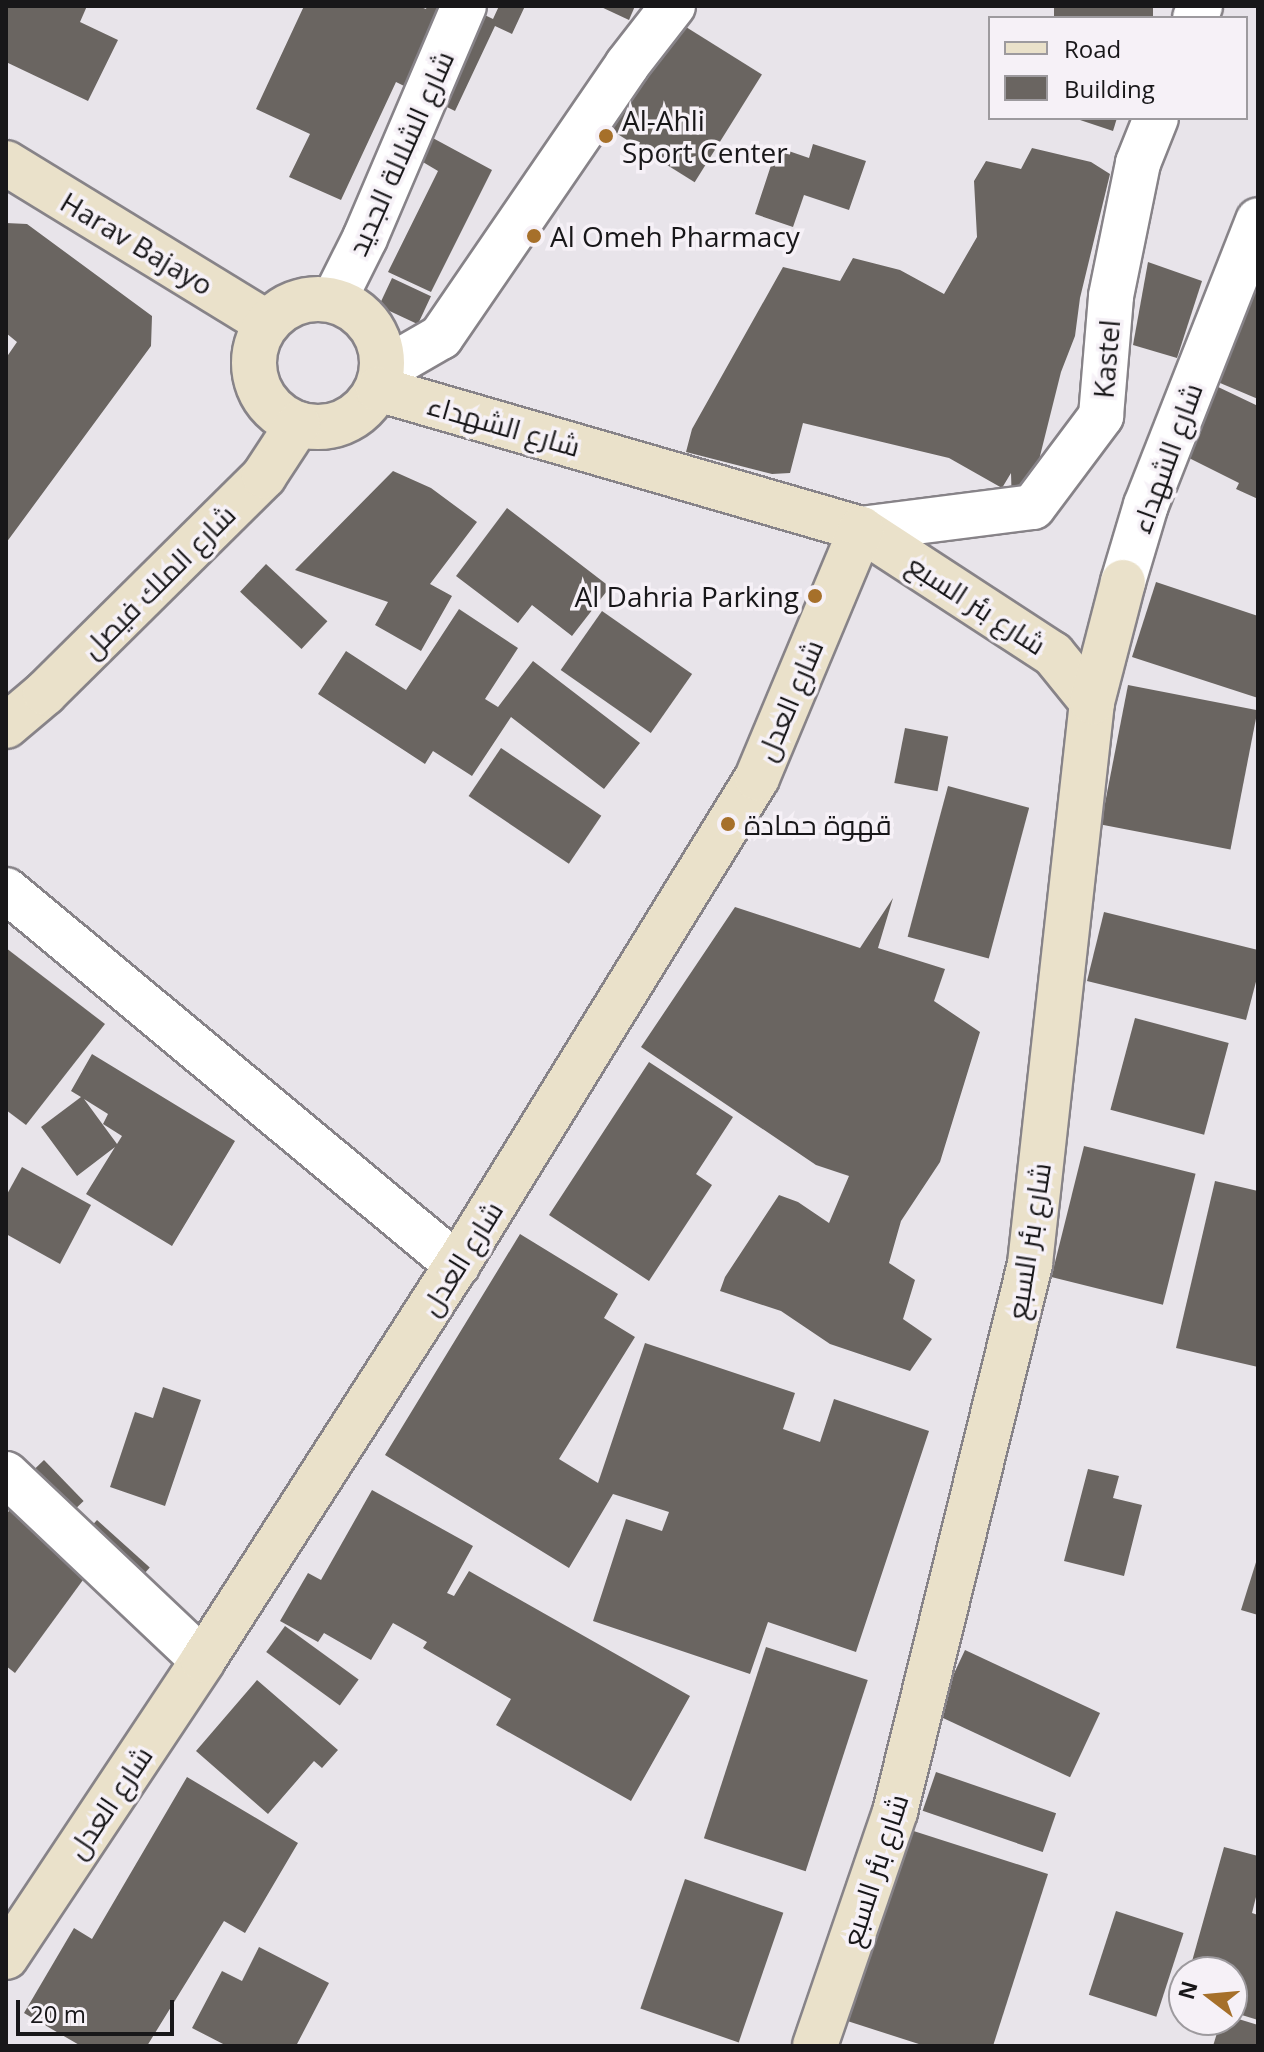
<!DOCTYPE html>
<html>
<head>
<meta charset="utf-8">
<style>
  body { margin:0 }
  #map { position:relative; width:1264px; height:2052px; overflow:hidden; background:#e8e4ea; font-family:"Open Sans",Cairo,sans-serif }
  div>[style] { position:absolute }
  [style*='--x'] { left:calc(var(--x)*1px); top:calc(var(--y)*1px); width:calc(var(--w)*1px); rotate:calc(var(--a)*1deg) }
  .building>* { inset:0; background:#6a6561; transform-origin:0 0 }
  .roads { filter:drop-shadow(2px 0 #878388) drop-shadow(-2px 0 #878388) drop-shadow(0 2px #878388) drop-shadow(0 -2px #878388) }
  .street>* { height:44px; margin:-22px; padding:0 22px; transform-origin:22px; border-radius:22px; background:#fff }
  .secondary>* { height:44px; margin:-22px; padding:0 22px; transform-origin:22px; border-radius:22px; background:#eae1ca }
  .secondary>.ring { margin:-22px; padding:0; box-sizing:content-box; background:none; border:44px solid #eae1ca; border-radius:50% }
  .dots>* { width:22px; height:22px; translate:-50% -50%; box-sizing:border-box; border:4px solid #f6f1f7; border-radius:50% }
  span { translate:-50% -50%; white-space:nowrap; text-align:center; line-height:1.15; -webkit-text-stroke:7px #f6f1f7; paint-order:stroke }
  .poi-label { font-size:28px; color:#181719 }
  .left { translate:0 -50%; text-align:left }
  .right { translate:-100% -50%; text-align:right }
  .street-label { font-size:28px; color:#181719 }
  .frame { position:absolute; inset:0; border:8px solid #181719; pointer-events:none }
  .legend { position:absolute; left:988px; top:16px; width:260px; height:104px; box-sizing:border-box; background:#f6f1f7; border:2px solid #9d9a9e; margin:0; padding:10px 14px; list-style:none; font-size:24px; color:#181719 }
  .legend li { display:flex; align-items:center; gap:16px; height:40px }
  .legend b { width:40px; border:2px solid #9d9a9e }
  .north { position:absolute; left:1168px; top:1956px; width:80px; height:80px; box-sizing:border-box; background:#f6f1f7; border:2px solid #9d9a9e; border-radius:50%; rotate:286deg; font-size:22px; font-weight:700; line-height:32px; text-align:center; color:#181719 }
  .north::after { content:''; display:block; margin:auto; width:28px; height:36px; background:#a6702a; clip-path:polygon(50% 0,100% 100%,50% 72%,0 100%) }
  .scale { position:absolute; left:16px; top:2000px; width:158px; height:36px; box-sizing:border-box; border:4px solid #181719; border-top:0; padding-left:10px; font-size:24px; line-height:28px; white-space:nowrap; color:#181719; -webkit-text-stroke:6px #f6f1f7; paint-order:stroke }
</style>
</head>
<body>
<div id="map">
  <div class="building">
    <div style="clip-path:polygon(6px 6px,87px 6px,80px 22px,118px 40px,88px 101px,6px 62px)"></div>
    <div style="clip-path:polygon(304px 6px,418px 6px,426px 9px,427px 6px,466px 6px,493px 19px,499px 6px,525px 6px,512px 34px,495px 26px,455px 111px,396px 82px,341px 200px,289px 177px,310px 134px,256px 109px)"></div>
    <div style="clip-path:polygon(599px 6px,635px 6px,629px 20px)"></div>
    <div style="left:1054px;top:6px;width:99px;height:13px"></div>
    <div style="left:678px;top:22px;width:99px;height:127px;rotate:32deg"></div>
    <div style="clip-path:polygon(1074px 118px,1117px 118px,1113px 131px)"></div>
    <div style="clip-path:polygon(418px 130px,492px 170px,431px 292px,388px 272px,438px 171px,406px 152px)"></div>
    <div style="clip-path:polygon(813px 144px,866px 161px,849px 210px,804px 195px,793px 227px,755px 214px,777px 147px,809px 158px)"></div>
    <div style="clip-path:polygon(1032px 148px,1091px 162px,1110px 174px,1080px 298px,1075px 336px,1061px 372px,1039px 460px,1012px 508px,1011px 473px,1002px 488px,949px 458px,803px 423px,790px 473px,772px 474px,686px 452px,692px 429px,783px 267px,840px 281px,853px 258px,900px 270px,944px 294px,977px 237px,974px 181px,986px 161px,1021px 169px)"></div>
    <div style="clip-path:polygon(6px 223px,27px 224px,152px 316px,151px 346px,6px 543px,6px 358px,17px 342px,6px 333px)"></div>
    <div style="clip-path:polygon(1148px 262px,1202px 281px,1177px 358px,1133px 345px)"></div>
    <div style="clip-path:polygon(1258px 269px,1258px 399px,1213px 380px)"></div>
    <div style="left:392px;top:278px;width:43px;height:31px;rotate:25deg"></div>
    <div style="clip-path:polygon(1216px 386px,1258px 406px,1258px 499px,1236px 489px,1239px 483px,1183px 455px)"></div>
    <div style="clip-path:polygon(393px 471px,431px 488px,477px 522px,430px 584px,452px 596px,421px 651px,375px 625px,388px 602px,295px 570px)"></div>
    <div style="clip-path:polygon(507px 508px,610px 587px,572px 636px,532px 605px,518px 623px,456px 576px)"></div>
    <div style="left:266px;top:564px;width:84px;height:38px;rotate:43deg"></div>
    <div style="clip-path:polygon(1156px 582px,1258px 616px,1258px 698px,1132px 657px)"></div>
    <div style="clip-path:polygon(459px 609px,518px 648px,485px 699px,498px 707px,533px 661px,640px 743px,604px 789px,511px 717px,472px 776px,433px 751px,425px 764px,318px 694px,346px 651px,406px 690px)"></div>
    <div style="left:602px;top:611px;width:110px;height:72px;rotate:35deg"></div>
    <div style="left:1128px;top:685px;width:132px;height:142px;rotate:11deg"></div>
    <div style="left:905px;top:728px;width:44px;height:56px;rotate:11deg"></div>
    <div style="left:501px;top:748px;width:121px;height:58px;rotate:34deg"></div>
    <div style="left:948px;top:786px;width:84px;height:156px;rotate:15deg"></div>
    <div style="clip-path:polygon(893px 898px,878px 948px,945px 969px,934px 1001px,980px 1032px,940px 1162px,901px 1221px,889px 1263px,915px 1280px,903px 1319px,932px 1339px,910px 1371px,830px 1344px,781px 1311px,720px 1291px,725px 1277px,779px 1195px,798px 1202px,829px 1223px,849px 1176px,816px 1165px,641px 1047px,735px 907px,860px 948px)"></div>
    <div style="clip-path:polygon(1104px 912px,1258px 950px,1258px 974px,1246px 1020px,1087px 981px)"></div>
    <div style="clip-path:polygon(6px 948px,105px 1024px,26px 1125px,6px 1110px)"></div>
    <div style="left:1135px;top:1018px;width:97px;height:95px;rotate:15deg"></div>
    <div style="clip-path:polygon(evenodd,92px 1054px,235px 1141px,172px 1246px,86px 1194px,115px 1147px,77px 1176px,41px 1127px,81px 1097px,71px 1091px,92px 1054px,84px 1099px,108px 1114px,103px 1124px,122px 1136px,117px 1144px,84px 1099px)"></div>
    <div style="clip-path:polygon(649px 1062px,733px 1117px,696px 1174px,712px 1185px,649px 1281px,549px 1215px)"></div>
    <div style="left:1084px;top:1146px;width:115px;height:135px;rotate:14deg"></div>
    <div style="clip-path:polygon(22px 1167px,91px 1205px,60px 1264px,6px 1234px,6px 1196px)"></div>
    <div style="clip-path:polygon(1215px 1181px,1258px 1191px,1258px 1367px,1176px 1348px)"></div>
    <div style="clip-path:polygon(520px 1234px,618px 1294px,604px 1318px,635px 1337px,559px 1459px,598px 1483px,645px 1343px,795px 1393px,783px 1429px,820px 1442px,834px 1399px,929px 1431px,856px 1652px,768px 1622px,750px 1674px,593px 1621px,626px 1519px,662px 1531px,669px 1512px,613px 1494px,569px 1568px,385px 1455px)"></div>
    <div style="clip-path:polygon(163px 1387px,201px 1400px,165px 1506px,110px 1487px,135px 1412px,153px 1418px)"></div>
    <div style="left:44px;top:1460px;width:57px;height:30px;rotate:46deg"></div>
    <div style="clip-path:polygon(1088px 1469px,1119px 1476px,1113px 1498px,1142px 1505px,1124px 1576px,1064px 1561px)"></div>
    <div style="clip-path:polygon(372px 1490px,473px 1546px,447px 1593px,454px 1596px,469px 1571px,690px 1696px,631px 1801px,496px 1725px,511px 1699px,423px 1648px,427px 1642px,393px 1623px,371px 1660px,324px 1633px,318px 1642px,280px 1621px,308px 1573px,321px 1580px)"></div>
    <div style="clip-path:polygon(11px 1508px,91px 1569px,15px 1673px,6px 1666px,6px 1515px)"></div>
    <div style="left:97px;top:1520px;width:71px;height:32px;rotate:42deg"></div>
    <div style="clip-path:polygon(1257px 1559px,1258px 1559px,1258px 1615px,1241px 1610px)"></div>
    <div style="left:285px;top:1626px;width:91px;height:32px;rotate:36deg"></div>
    <div style="left:766px;top:1647px;width:107px;height:201px;rotate:18deg"></div>
    <div style="left:965px;top:1650px;width:149px;height:71px;rotate:25deg"></div>
    <div style="clip-path:polygon(257px 1680px,338px 1750px,322px 1768px,314px 1761px,268px 1814px,196px 1751px)"></div>
    <div style="left:936px;top:1772px;width:127px;height:41px;rotate:19deg"></div>
    <div style="clip-path:polygon(187px 1777px,298px 1843px,245px 1933px,224px 1921px,147px 2046px,81px 2046px,24px 2013px,74px 1928px,92px 1939px)"></div>
    <div style="clip-path:polygon(898px 1826px,1048px 1874px,993px 2046px,925px 2046px,838px 2018px)"></div>
    <div style="clip-path:polygon(1224px 1847px,1258px 1856px,1258px 1889px,1252px 1913px,1258px 1915px,1258px 2020px,1232px 2012px,1232px 1972px,1189px 1972px)"></div>
    <div style="left:685px;top:1879px;width:104px;height:137px;rotate:19deg"></div>
    <div style="left:1116px;top:1911px;width:71px;height:88px;rotate:18deg"></div>
    <div style="clip-path:polygon(259px 1947px,329px 1983px,296px 2046px,227px 2046px,192px 2028px,222px 1971px,242px 1981px)"></div>
    <div style="clip-path:polygon(1232px 2017px,1258px 2025px,1258px 2046px,1213px 2046px,1221px 2020px,1232px 2020px)"></div>
  </div>
  <div class="roads">
    <div class="street">
      <div style="--x:1195;--y:18;--w:13;--a:-67"></div>
      <div style="--x:334;--y:300;--w:69;--a:-63.4"></div>
      <div style="--x:365;--y:238;--w:252;--a:-66.9"></div>
      <div style="--x:382;--y:371;--w:68;--a:-30"></div>
      <div style="--x:441;--y:337;--w:330;--a:-55.6"></div>
      <div style="--x:627;--y:65;--w:75;--a:-52.1"></div>
      <div style="--x:861;--y:529;--w:173;--a:-7.3"></div>
      <div style="--x:1033;--y:507;--w:114;--a:-53.2"></div>
      <div style="--x:1101;--y:416;--w:120;--a:-85.2"></div>
      <div style="--x:1111;--y:296;--w:136;--a:-78.5"></div>
      <div style="--x:1138;--y:163;--w:48;--a:-68.2"></div>
      <div style="--x:1123;--y:582;--w:80;--a:-73.4"></div>
      <div style="--x:1146;--y:505;--w:306;--a:-68.5"></div>
      <div style="--x:6;--y:890;--w:587;--a:39.74"></div>
      <div style="--x:6;--y:1474;--w:271;--a:43.4"></div>
    </div>
    <div class="secondary">
      <div style="--x:6;--y:163;--w:306;--a:31.5"></div>
      <div class="ring" style="left:254px;top:299px;width:84px;height:84px"></div>
      <div style="--x:378;--y:389;--w:503;--a:16.16"></div>
      <div style="--x:861;--y:529;--w:229;--a:33.1"></div>
      <div style="--x:1053;--y:654;--w:62;--a:50.9"></div>
      <div style="--x:1092;--y:702;--w:565;--a:96.3"></div>
      <div style="--x:1030;--y:1264;--w:564;--a:103.84"></div>
      <div style="--x:895;--y:1812;--w:247;--a:108.9"></div>
      <div style="--x:1092;--y:702;--w:124;--a:-75.5"></div>
      <div style="--x:6;--y:726;--w:51;--a:-40.2"></div>
      <div style="--x:45;--y:693;--w:308;--a:-44.7"></div>
      <div style="--x:264;--y:476;--w:62;--a:-56.8"></div>
      <div style="--x:6;--y:1957;--w:356;--a:-56.4"></div>
      <div style="--x:203;--y:1660;--w:470;--a:-57.3"></div>
      <div style="--x:457;--y:1265;--w:572;--a:-58.37"></div>
      <div style="--x:757;--y:778;--w:270;--a:-67.3"></div>
    </div>
  </div>
  <div class="dots">
    <div style="left:606px;top:136px;background:#a6702a"></div>
    <div style="left:534px;top:236px;background:#a6702a"></div>
    <div style="left:815px;top:596px;background:#a6702a"></div>
    <div style="left:728px;top:824px;background:#a6702a"></div>
  </div>
  <div class="poi-label">
    <span class="left" style="left:622px;top:136px">Al-Ahli<br>Sport Center</span>
    <span class="left" style="left:550px;top:236px">Al Omeh Pharmacy</span>
    <span class="right" style="left:799px;top:596px">Al Dahria Parking</span>
    <span class="left" style="left:744px;top:824px">قهوة حمادة</span>
  </div>
  <div class="street-label">
    <span style="left:400px;top:153px;rotate:-66deg">شارع الشلالة الجديد</span>
    <span style="left:137px;top:243px;rotate:31deg">Harav Bajayo</span>
    <span style="left:1106px;top:359px;rotate:-85deg">Kastel</span>
    <span style="left:504px;top:425px;rotate:16deg">شارع الشهداء</span>
    <span style="left:1166px;top:458px;rotate:-70deg">شارع الشهداء</span>
    <span style="left:158px;top:581px;rotate:-45deg">شارع الملك فيصل</span>
    <span style="left:977px;top:604px;rotate:33deg">شارع بئر السبع</span>
    <span style="left:789px;top:700px;rotate:-67deg">شارع العدل</span>
    <span style="left:1028px;top:1241px;rotate:-81deg">شارع بئر السبع</span>
    <span style="left:461px;top:1258px;rotate:-58deg">شارع العدل</span>
    <span style="left:109px;top:1802px;rotate:-56deg">شارع العدل</span>
    <span style="left:874px;top:1870px;rotate:-72deg">شارع بئر السبع</span>
  </div>
  <div class="frame"></div>
  <ul class="legend">
  <li><b style="height:10px;background:#eae1ca"></b>Road</li>
  <li><b style="height:22px;background:#6a6561"></b>Building</li>
  </ul>
  <div class="north">N</div>
  <div class="scale">20 m</div>
</div>
</body>
</html>
